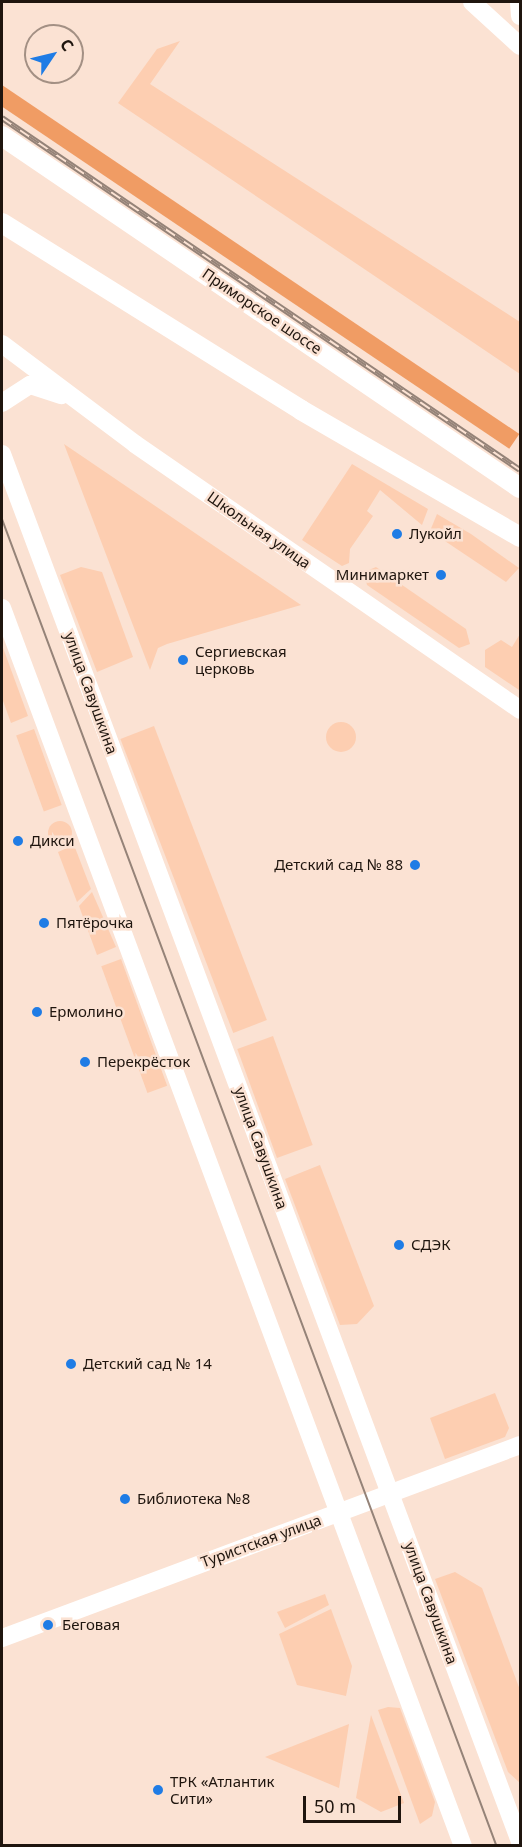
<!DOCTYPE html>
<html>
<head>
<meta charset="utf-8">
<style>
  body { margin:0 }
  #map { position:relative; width:522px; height:1847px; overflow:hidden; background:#fbe2d3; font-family:"Noto Sans",sans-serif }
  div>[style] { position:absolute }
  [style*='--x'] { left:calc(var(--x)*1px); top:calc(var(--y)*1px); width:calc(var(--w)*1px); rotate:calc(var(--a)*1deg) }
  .green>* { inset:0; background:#fdceb1; transform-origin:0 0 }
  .round { border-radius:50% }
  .water>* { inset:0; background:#f09c64; transform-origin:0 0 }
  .secondary>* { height:18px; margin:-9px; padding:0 9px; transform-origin:9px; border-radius:9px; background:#fff }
  .primary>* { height:20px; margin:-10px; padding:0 10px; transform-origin:10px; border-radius:10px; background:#fff }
  .tram>* { height:1.5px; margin:-0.75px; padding:0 0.75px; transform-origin:0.75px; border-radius:0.75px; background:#958378 }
  .rail>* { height:6px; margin-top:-3px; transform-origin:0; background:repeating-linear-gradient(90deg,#fbe2d3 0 11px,#958378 0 22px); box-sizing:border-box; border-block:2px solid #958378 }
  .dots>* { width:16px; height:16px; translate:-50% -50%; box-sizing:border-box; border:3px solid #fbe2d3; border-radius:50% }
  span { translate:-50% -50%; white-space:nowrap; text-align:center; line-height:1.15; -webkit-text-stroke:5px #fbe2d3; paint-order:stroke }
  .street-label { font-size:15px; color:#1f150e }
  .poi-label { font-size:15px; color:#1f150e }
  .left { translate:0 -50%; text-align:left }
  .right { translate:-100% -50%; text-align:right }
  .frame { position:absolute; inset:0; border:3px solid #1f150e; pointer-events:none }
  .north { position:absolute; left:24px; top:24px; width:60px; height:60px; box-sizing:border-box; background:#fbe2d3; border:2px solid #a39084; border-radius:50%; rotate:55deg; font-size:16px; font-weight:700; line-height:24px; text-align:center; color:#1f150e }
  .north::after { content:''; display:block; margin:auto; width:21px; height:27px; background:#1f7ce5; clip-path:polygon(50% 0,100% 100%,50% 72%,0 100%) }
  .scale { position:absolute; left:303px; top:1796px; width:98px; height:27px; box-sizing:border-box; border:3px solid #1f150e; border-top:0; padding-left:8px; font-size:18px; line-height:21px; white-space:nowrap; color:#1f150e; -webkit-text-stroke:4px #fbe2d3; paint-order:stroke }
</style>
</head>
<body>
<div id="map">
  <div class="green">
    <div style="clip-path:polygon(180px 41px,150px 84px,520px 322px,520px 374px,118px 103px,157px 49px)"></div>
    <div style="clip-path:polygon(64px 444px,145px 499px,301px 605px,167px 644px,158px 648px,150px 670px)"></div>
    <div style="clip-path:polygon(352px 464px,428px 509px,422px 525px,380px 490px,367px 511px,373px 516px,350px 549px,349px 563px,342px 566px,302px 540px)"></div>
    <div style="clip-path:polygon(437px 514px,471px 534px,519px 568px,506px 582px,430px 531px)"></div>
    <div style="clip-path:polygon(81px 567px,102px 572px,133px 657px,97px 672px,60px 575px)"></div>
    <div style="clip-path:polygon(376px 567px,466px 629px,470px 644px,459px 648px,367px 585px,364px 572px)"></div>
    <div style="clip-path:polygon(520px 634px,520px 688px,519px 690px,485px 667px,485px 650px,501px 640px,512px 647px)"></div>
    <div style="clip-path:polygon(2px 645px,28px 716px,11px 723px,2px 698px)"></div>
    <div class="round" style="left:326px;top:722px;width:30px;height:30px"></div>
    <div style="left:154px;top:726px;width:315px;height:36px;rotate:69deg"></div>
    <div style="left:34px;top:729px;width:81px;height:19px;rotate:70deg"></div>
    <div class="round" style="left:48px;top:821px;width:24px;height:24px"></div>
    <div style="clip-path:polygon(74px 845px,91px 889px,77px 902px,58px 852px)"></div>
    <div style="clip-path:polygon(92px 892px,116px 947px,97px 955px,79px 906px)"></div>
    <div style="left:121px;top:959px;width:135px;height:21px;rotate:70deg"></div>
    <div style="left:273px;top:1036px;width:116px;height:38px;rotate:70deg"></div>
    <div style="clip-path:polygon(320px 1165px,374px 1306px,357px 1324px,340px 1325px,285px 1179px)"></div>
    <div style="clip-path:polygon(495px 1393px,509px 1428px,505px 1437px,445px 1459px,430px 1418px)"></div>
    <div style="clip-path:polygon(455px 1572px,482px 1588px,520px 1690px,520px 1783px,508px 1772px,435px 1579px)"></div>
    <div style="clip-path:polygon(325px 1594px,329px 1605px,285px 1628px,277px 1612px)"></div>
    <div style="clip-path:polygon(331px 1609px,352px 1666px,346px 1696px,297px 1685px,279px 1634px)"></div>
    <div style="clip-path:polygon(388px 1707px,400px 1708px,435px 1802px,432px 1816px,420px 1824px,378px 1710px)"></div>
    <div style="clip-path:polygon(371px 1715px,404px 1803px,381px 1812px,356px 1798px)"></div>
    <div style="clip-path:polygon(349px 1724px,339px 1788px,265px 1757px)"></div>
  </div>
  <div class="water">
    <div style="left:2px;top:85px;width:624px;height:18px;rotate:34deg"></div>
  </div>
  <div class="secondary">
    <div style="--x:472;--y:2;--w:65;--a:42.5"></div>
    <div style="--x:519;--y:2;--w:14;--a:86"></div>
    <div style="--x:2;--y:344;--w:166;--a:36.9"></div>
    <div style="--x:135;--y:444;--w:468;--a:34.6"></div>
    <div style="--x:2;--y:403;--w:33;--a:-33"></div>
    <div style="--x:30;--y:385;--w:33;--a:18"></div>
    <div style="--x:2;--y:454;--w:1482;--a:69.53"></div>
    <div style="--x:2;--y:608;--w:1321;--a:69.58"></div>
    <div style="--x:2;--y:1638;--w:553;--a:-20.43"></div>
  </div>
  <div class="primary">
    <div style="--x:2;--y:136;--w:626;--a:34.2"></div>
    <div style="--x:2;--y:223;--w:353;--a:32"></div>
    <div style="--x:301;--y:410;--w:253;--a:30.1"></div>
  </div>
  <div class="tram">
    <div style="--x:2;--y:518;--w:1417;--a:69.56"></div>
  </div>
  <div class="rail">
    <div style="--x:2;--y:118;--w:626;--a:34.2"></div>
  </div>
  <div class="dots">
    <div style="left:397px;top:534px;background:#1f7ce5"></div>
    <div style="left:441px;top:575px;background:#1f7ce5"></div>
    <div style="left:183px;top:660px;background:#1f7ce5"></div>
    <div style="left:18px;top:841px;background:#1f7ce5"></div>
    <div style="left:415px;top:865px;background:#1f7ce5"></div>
    <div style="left:44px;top:923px;background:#1f7ce5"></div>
    <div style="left:37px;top:1012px;background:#1f7ce5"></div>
    <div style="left:85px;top:1062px;background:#1f7ce5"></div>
    <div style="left:399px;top:1245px;background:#1f7ce5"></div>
    <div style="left:71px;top:1364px;background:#1f7ce5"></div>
    <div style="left:125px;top:1499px;background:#1f7ce5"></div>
    <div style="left:48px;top:1625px;background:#1f7ce5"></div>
    <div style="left:158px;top:1790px;background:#1f7ce5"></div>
  </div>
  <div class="street-label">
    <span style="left:262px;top:311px;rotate:34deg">Приморское шоссе</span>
    <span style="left:259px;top:530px;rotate:35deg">Школьная улица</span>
    <span style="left:91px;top:693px;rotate:70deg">улица Савушкина</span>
    <span style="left:261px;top:1148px;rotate:70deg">улица Савушкина</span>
    <span style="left:261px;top:1541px;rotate:-20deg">Туристская улица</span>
    <span style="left:431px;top:1603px;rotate:70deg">улица Савушкина</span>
  </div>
  <div class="poi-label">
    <span class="left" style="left:409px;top:534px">Лукойл</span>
    <span class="right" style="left:429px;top:575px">Минимаркет</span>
    <span class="left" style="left:195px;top:660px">Сергиевская<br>церковь</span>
    <span class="left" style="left:30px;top:841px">Дикси</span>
    <span class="right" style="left:403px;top:865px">Детский сад № 88</span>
    <span class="left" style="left:56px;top:923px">Пятёрочка</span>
    <span class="left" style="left:49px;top:1012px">Ермолино</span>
    <span class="left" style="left:97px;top:1062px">Перекрёсток</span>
    <span class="left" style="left:411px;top:1245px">СДЭК</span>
    <span class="left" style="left:83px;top:1364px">Детский сад № 14</span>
    <span class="left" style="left:137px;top:1499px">Библиотека №8</span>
    <span class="left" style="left:62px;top:1625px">Беговая</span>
    <span class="left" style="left:170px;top:1790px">ТРК «Атлантик<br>Сити»</span>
  </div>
  <div class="frame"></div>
  <div class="north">С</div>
  <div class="scale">50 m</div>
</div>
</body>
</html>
